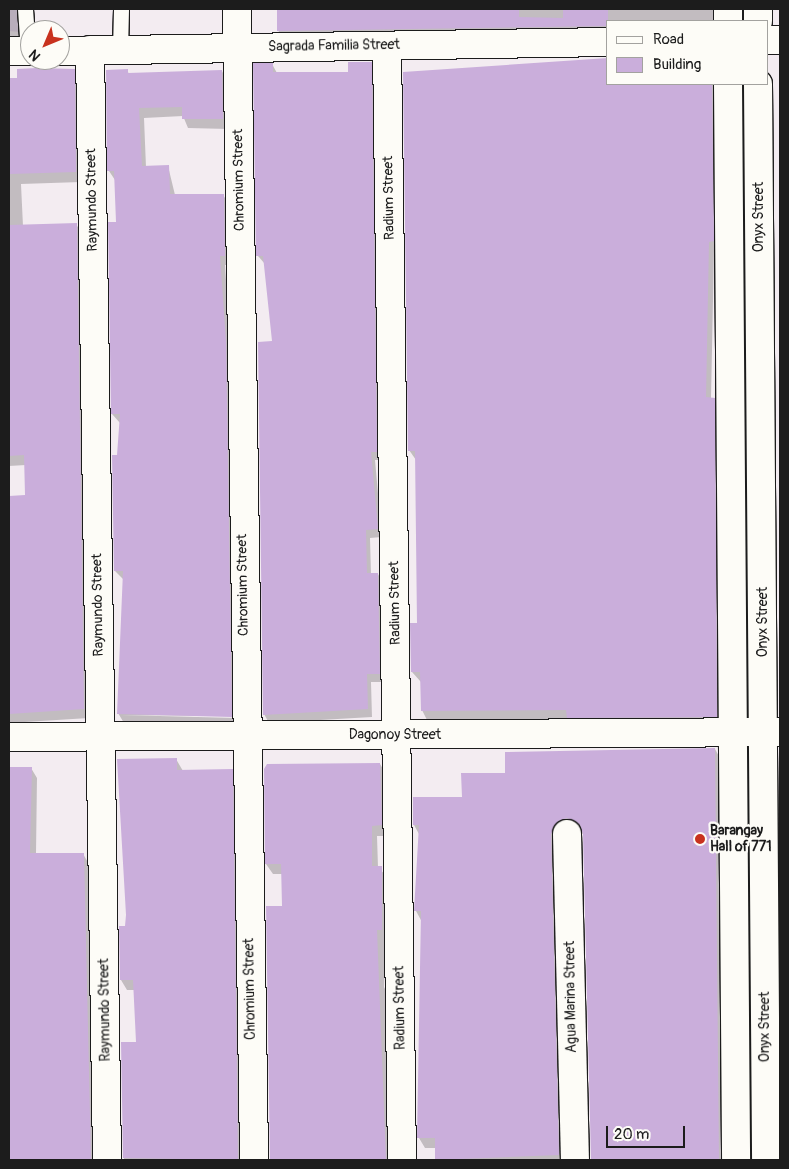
<!DOCTYPE html>
<html>
<head>
<meta charset="utf-8">
<style>
  body { margin:0 }
  #map { position:relative; width:789px; height:1169px; overflow:hidden; background:#f3ecf1; font-family:Pangolin,sans-serif }
  div>[style] { position:absolute }
  [style*='--x'] { left:calc(var(--x)*1px); top:calc(var(--y)*1px); width:calc(var(--w)*1px); rotate:calc(var(--a)*1deg) }
  .built>* { inset:0; background:#e7d9ea }
  .shadow>* { inset:0; background:#0003; transform-origin:0 0 }
  .building>* { inset:0; background:#caaedb }
  .roads { filter:drop-shadow(1px 0 #1c1c1c) drop-shadow(-1px 0 #1c1c1c) drop-shadow(0 1px #1c1c1c) drop-shadow(0 -1px #1c1c1c) }
  .lane>* { height:15px; margin:-7.5px; padding:0 7.5px; transform-origin:7.5px; border-radius:7.5px; background:#fdfcf7 }
  .street>* { height:28px; margin:-14px; padding:0 14px; transform-origin:14px; border-radius:14px; background:#fdfcf7 }
  .secondary>* { height:28px; margin:-14px; padding:0 14px; transform-origin:14px; border-radius:14px; background:#fdfcf7 }
  .dots>* { width:14px; height:14px; translate:-50% -50%; box-sizing:border-box; border:2px solid #fdfcf7; border-radius:50% }
  span { translate:-50% -50%; white-space:nowrap; text-align:center; line-height:1.15; -webkit-text-stroke:4.5px #fdfcf7; paint-order:stroke }
  .street-label { font-size:14px; color:#1c1c1c }
  .poi-label { font-size:14px; color:#1c1c1c; font-weight:700 }
  .left { translate:0 -50%; text-align:left }
  .frame { position:absolute; inset:0; border:10px solid #1c1c1c; pointer-events:none }
  .legend { position:absolute; left:606px; top:20px; width:162px; height:65px; box-sizing:border-box; background:#fdfcf7; border:1px solid #a3a29f; margin:0; padding:6px 9px; list-style:none; font-size:15px; color:#1c1c1c }
  .legend li { display:flex; align-items:center; gap:10px; height:25px }
  .legend b { width:25px; border:1px solid #a3a29f }
  .north { position:absolute; left:20px; top:20px; width:50px; height:50px; box-sizing:border-box; background:#fdfcf7; border:1px solid #a3a29f; border-radius:50%; rotate:225deg; font-size:14px; font-weight:700; line-height:20px; text-align:center; color:#1c1c1c }
  .north::after { content:''; display:block; margin:auto; width:18px; height:22px; background:#c8321e; clip-path:polygon(50% 0,100% 100%,50% 72%,0 100%) }
  .scale { position:absolute; left:606px; top:1126px; width:79px; height:22px; box-sizing:border-box; border:2px solid #1c1c1c; border-top:0; padding-left:6px; font-size:15px; line-height:18px; white-space:nowrap; color:#1c1c1c; -webkit-text-stroke:4px #fdfcf7; paint-order:stroke }
</style>
</head>
<body>
<div id="map">
  <div class="built">
    <div style="clip-path:polygon(9px 9px,32px 9px,30px 33px,9px 31px)"></div>
  </div>
  <div class="shadow">
    <div style="left:9px;top:9px;width:18px;height:30px"></div>
    <div style="clip-path:polygon(278px 9px,723px 9px,718px 21px,608px 21px,608px 36px,283px 40px,278px 30px)"></div>
    <div style="clip-path:polygon(371px 63px,376px 71px,381px 460px,375px 460px,382px 537px,370px 538px,371px 574px,378px 574px,383px 583px,384px 682px,371px 682px,372px 717px,269px 723px,264px 714px,273px 342px,265px 264px,258px 256px,272px 64px,277px 73px,349px 73px)"></div>
    <div style="clip-path:polygon(127px 70px,129px 74px,222px 71px,227px 81px,228px 129px,188px 128px,183px 116px,144px 118px,146px 167px,168px 166px,175px 195px,223px 195px,229px 204px,230px 265px,225px 265px,231px 352px,236px 716px,121px 715px,236px 718px,237px 726px,124px 723px,118px 713px,124px 580px,115px 571px,120px 423px,112px 414px,117px 223px,115px 180px,109px 171px)"></div>
    <div style="clip-path:polygon(74px 71px,80px 81px,81px 182px,21px 184px,23px 226px,76px 224px,82px 234px,89px 718px,9px 723px,9px 497px,27px 497px,26px 465px,9px 466px,9px 79px)"></div>
    <div style="clip-path:polygon(608px 84px,716px 84px,718px 251px,714px 251px,711px 399px,720px 409px,722px 726px,574px 727px,569px 719px,427px 720px,422px 710px,421px 682px,412px 672px,419px 624px,416px 460px,409px 450px)"></div>
    <div style="clip-path:polygon(715px 749px,721px 760px,723px 1160px,592px 1160px,584px 834px,565px 831px,565px 1160px,436px 1160px,436px 1148px,425px 1148px,419px 1138px,422px 922px,416px 911px,419px 834px,414px 825px,506px 774px)"></div>
    <div style="clip-path:polygon(176px 759px,183px 771px,232px 770px,238px 781px,244px 1160px,124px 1160px,122px 1043px,138px 1043px,134px 990px,127px 990px,121px 980px,126px 927px)"></div>
    <div style="clip-path:polygon(380px 764px,386px 774px,387px 836px,377px 836px,378px 867px,388px 878px,384px 987px,388px 995px,393px 1160px,271px 1160px,267px 907px,284px 907px,283px 874px,273px 874px,266px 864px)"></div>
    <div style="clip-path:polygon(31px 768px,37px 778px,36px 854px,83px 854px,89px 864px,96px 1160px,9px 1160px,9px 769px)"></div>
  </div>
  <div class="building">
    <div style="clip-path:polygon(277px 9px,519px 9px,519px 17px,563px 18px,563px 9px,608px 9px,608px 26px,277px 31px)"></div>
    <div style="clip-path:polygon(608px 58px,608px 84px,712px 84px,714px 241px,709px 242px,706px 397px,715px 398px,717px 717px,567px 718px,566px 710px,421px 711px,420px 672px,411px 672px,410px 623px,417px 623px,415px 451px,408px 451px,403px 72px)"></div>
    <div style="clip-path:polygon(348px 62px,372px 62px,377px 452px,371px 452px,378px 529px,366px 530px,367px 573px,378px 573px,380px 674px,367px 674px,368px 709px,263px 715px,258px 342px,272px 341px,263px 256px,256px 256px,253px 63px,273px 63px,273px 72px,348px 72px)"></div>
    <div style="clip-path:polygon(37px 68px,75px 69px,76px 172px,9px 174px,9px 78px,17px 78px,17px 69px)"></div>
    <div style="clip-path:polygon(128px 69px,128px 73px,222px 70px,223px 119px,182px 119px,182px 107px,139px 108px,142px 166px,169px 165px,170px 194px,224px 194px,225px 256px,220px 256px,226px 342px,232px 717px,117px 714px,123px 571px,114px 571px,112px 455px,117px 455px,120px 414px,111px 414px,108px 222px,116px 222px,114px 171px,107px 171px,106px 70px)"></div>
    <div style="clip-path:polygon(77px 223px,84px 709px,9px 714px,9px 496px,25px 495px,24px 455px,9px 456px,9px 225px)"></div>
    <div style="clip-path:polygon(715px 748px,719px 1160px,591px 1160px,583px 834px,580px 825px,567px 818px,558px 821px,551px 834px,559px 1155px,435px 1160px,435px 1138px,417px 1138px,421px 911px,414px 911px,419px 825px,413px 825px,413px 797px,462px 797px,461px 773px,505px 773px,505px 752px)"></div>
    <div style="clip-path:polygon(177px 758px,177px 770px,233px 769px,238px 1160px,123px 1158px,121px 1042px,136px 1042px,133px 980px,120px 980px,119px 926px,125px 926px,126px 915px,117px 759px)"></div>
    <div style="clip-path:polygon(380px 763px,382px 825px,372px 826px,372px 866px,382px 866px,382px 930px,377px 930px,386px 1160px,270px 1160px,266px 906px,282px 906px,281px 864px,265px 864px,264px 769px,267px 764px)"></div>
    <div style="clip-path:polygon(9px 767px,32px 767px,30px 853px,84px 853px,91px 1160px,9px 1160px)"></div>
  </div>
  <div class="roads">
    <div class="lane">
      <div style="--x:25;--y:9;--w:42;--a:85.9"></div>
      <div style="--x:120;--y:50;--w:41;--a:-88.6"></div>
    </div>
    <div class="street">
      <div style="--x:237;--y:9;--w:1151;--a:89.15"></div>
      <div style="--x:768;--y:40;--w:12;--a:0"></div>
      <div style="--x:387;--y:46;--w:1114;--a:89.23"></div>
      <div style="--x:90;--y:50;--w:1110;--a:89.12"></div>
      <div style="--x:9;--y:51;--w:21;--a:0"></div>
      <div style="--x:60;--y:51;--w:548;--a:-0.94"></div>
      <div style="--x:9;--y:737;--w:771;--a:-0.37"></div>
      <div style="--x:567;--y:834;--w:326;--a:88.6"></div>
    </div>
    <div class="secondary">
      <div style="--x:728;--y:9;--w:12;--a:90"></div>
      <div style="--x:758;--y:9;--w:12;--a:90"></div>
      <div style="--x:728;--y:84;--w:1076;--a:89.57"></div>
      <div style="--x:758;--y:84;--w:1076;--a:89.57"></div>
    </div>
  </div>
  <div class="dots">
    <div style="left:700px;top:839px;background:#c8321e"></div>
  </div>
  <div class="street-label">
    <span style="left:334px;top:46px;rotate:-1deg">Sagrada Familia Street</span>
    <span style="left:239px;top:180px;rotate:-91deg">Chromium Street</span>
    <span style="left:389px;top:198px;rotate:-91deg">Radium Street</span>
    <span style="left:92px;top:200px;rotate:-91deg">Raymundo Street</span>
    <span style="left:759px;top:217px;rotate:-90deg">Onyx Street</span>
    <span style="left:243px;top:585px;rotate:-91deg">Chromium Street</span>
    <span style="left:395px;top:603px;rotate:-91deg">Radium Street</span>
    <span style="left:98px;top:605px;rotate:-91deg">Raymundo Street</span>
    <span style="left:763px;top:622px;rotate:-90deg">Onyx Street</span>
    <span style="left:395px;top:735px">Dagonoy Street</span>
    <span style="left:250px;top:989px;rotate:-91deg">Chromium Street</span>
    <span style="left:571px;top:997px;rotate:-91deg">Agua Marina Street</span>
    <span style="left:400px;top:1008px;rotate:-91deg">Radium Street</span>
    <span style="left:105px;top:1010px;rotate:-91deg">Raymundo Street</span>
    <span style="left:765px;top:1027px;rotate:-90deg">Onyx Street</span>
  </div>
  <div class="poi-label">
    <span class="left" style="left:710px;top:839px">Barangay<br>Hall of 771</span>
  </div>
  <div class="frame"></div>
  <ul class="legend">
  <li><b style="height:6px;background:#fdfcf7"></b>Road</li>
  <li><b style="height:14px;background:#caaedb"></b>Building</li>
  </ul>
  <div class="north">N</div>
  <div class="scale">20 m</div>
</div>
</body>
</html>
